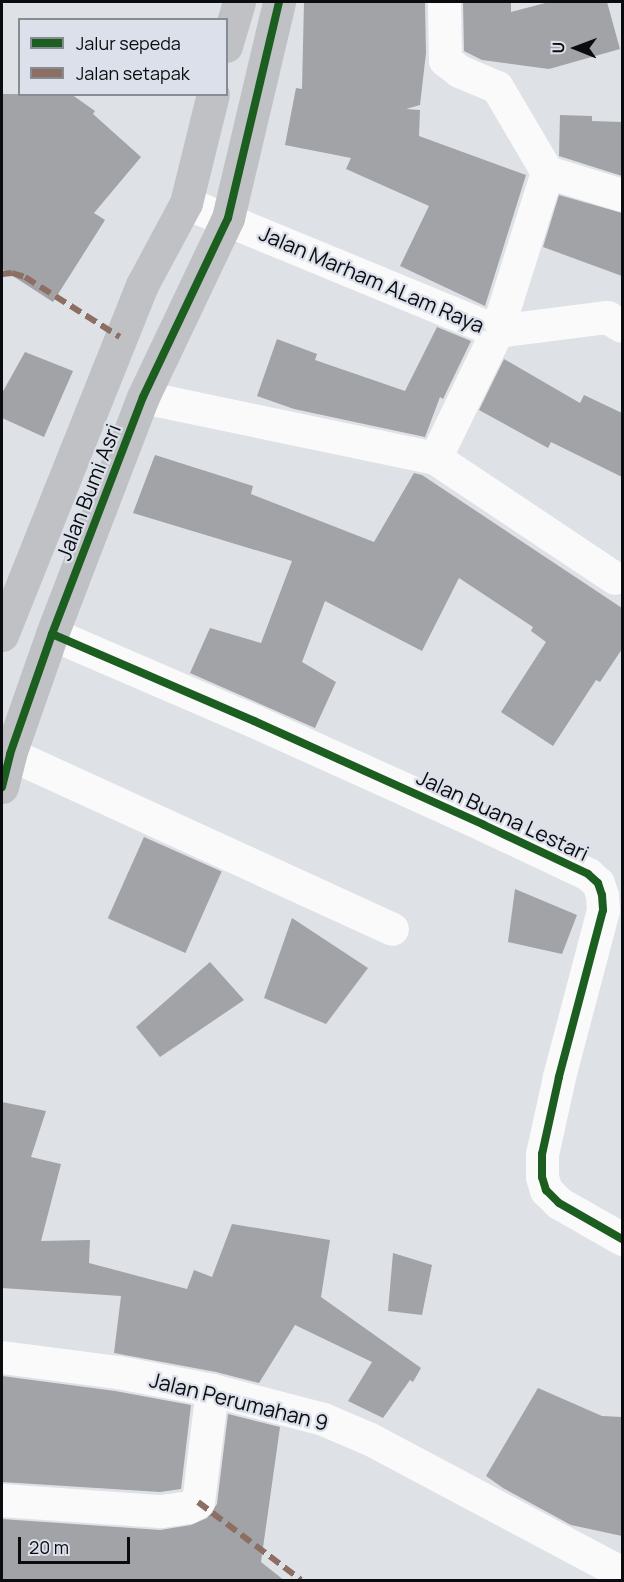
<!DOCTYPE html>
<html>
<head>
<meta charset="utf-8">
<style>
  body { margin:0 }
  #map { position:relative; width:624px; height:1582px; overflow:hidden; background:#dee1e6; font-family:Manrope,sans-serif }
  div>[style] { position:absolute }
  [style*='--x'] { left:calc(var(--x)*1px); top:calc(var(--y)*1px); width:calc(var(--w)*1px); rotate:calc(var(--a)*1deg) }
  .building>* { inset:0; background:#a1a3a7; transform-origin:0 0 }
  .street>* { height:33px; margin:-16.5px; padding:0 16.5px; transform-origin:16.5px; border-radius:16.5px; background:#fafafb }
  .secondary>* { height:33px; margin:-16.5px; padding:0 16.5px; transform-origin:16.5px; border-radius:16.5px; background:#bfc1c4 }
  .quiet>* { height:6px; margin-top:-3px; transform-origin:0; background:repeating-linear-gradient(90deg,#8d6e63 0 12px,transparent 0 18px) }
  .cycleway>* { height:8px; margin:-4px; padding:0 4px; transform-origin:4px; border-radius:4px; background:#1b5e20 }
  span { translate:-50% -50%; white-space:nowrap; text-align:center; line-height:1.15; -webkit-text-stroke:4.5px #dbe0ea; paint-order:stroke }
  .street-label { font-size:21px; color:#0a0c0f }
  .frame { position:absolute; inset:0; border:3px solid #0a0c0f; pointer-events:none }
  .legend { position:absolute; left:18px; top:18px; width:210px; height:78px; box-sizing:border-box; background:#dbe0ea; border:2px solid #878b92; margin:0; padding:8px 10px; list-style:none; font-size:18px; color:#0a0c0f }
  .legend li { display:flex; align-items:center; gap:12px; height:30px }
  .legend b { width:30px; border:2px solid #878b92 }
  .north { position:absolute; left:546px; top:18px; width:60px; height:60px; -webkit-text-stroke:4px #dbe0ea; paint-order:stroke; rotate:271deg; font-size:16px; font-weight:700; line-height:24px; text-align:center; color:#0a0c0f }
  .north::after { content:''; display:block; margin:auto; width:21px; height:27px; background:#0a0c0f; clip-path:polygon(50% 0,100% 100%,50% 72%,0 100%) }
  .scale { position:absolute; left:18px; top:1537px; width:112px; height:27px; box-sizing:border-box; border:3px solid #0a0c0f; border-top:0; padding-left:8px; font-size:18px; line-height:21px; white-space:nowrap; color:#0a0c0f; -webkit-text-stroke:4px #dbe0ea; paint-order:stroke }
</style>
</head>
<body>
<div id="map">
  <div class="building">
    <div style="clip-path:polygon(304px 2px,425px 2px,426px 53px,420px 105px,406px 109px,420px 110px,419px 136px,526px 175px,485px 306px,400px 266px,429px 206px,346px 169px,351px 158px,285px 145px,296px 88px,302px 89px)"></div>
    <div style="clip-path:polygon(463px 2px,511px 2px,511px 12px,549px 2px,607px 2px,620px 49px,549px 69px,482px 60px,464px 51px)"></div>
    <div style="clip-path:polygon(2px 94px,71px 94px,95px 111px,93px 114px,141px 157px,94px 213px,105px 220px,53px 302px,2px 269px)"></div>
    <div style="clip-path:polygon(560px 115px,592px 116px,592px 121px,622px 122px,622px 176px,559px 156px)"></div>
    <div style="clip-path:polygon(559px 195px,622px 213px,622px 276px,543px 247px)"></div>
    <div style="clip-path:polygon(437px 327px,471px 341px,443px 399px,440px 397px,425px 437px,294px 409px,257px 396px,277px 339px,317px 354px,315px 360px,405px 391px)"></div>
    <div style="clip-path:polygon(25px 352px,73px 371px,44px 437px,2px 418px,2px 393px)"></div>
    <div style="clip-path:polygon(504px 359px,580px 403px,584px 395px,622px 413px,622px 477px,551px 442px,548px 448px,479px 410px)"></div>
    <div style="clip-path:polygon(155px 455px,253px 486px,251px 494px,374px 542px,414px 473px,422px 475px,622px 608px,622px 649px,600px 682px,596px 680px,553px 746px,501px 712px,546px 642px,531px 631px,533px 627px,459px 578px,422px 651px,325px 601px,302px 662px,336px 682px,315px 728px,190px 673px,210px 628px,261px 643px,292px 561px,133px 513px)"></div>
    <div style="left:144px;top:837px;width:85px;height:89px;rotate:24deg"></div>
    <div style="clip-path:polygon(515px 889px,577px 915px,562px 954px,508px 942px)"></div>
    <div style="clip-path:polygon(292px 918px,368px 968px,326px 1024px,264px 998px)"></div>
    <div style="clip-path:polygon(210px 962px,244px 1000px,160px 1057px,136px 1027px)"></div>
    <div style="clip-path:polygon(2px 1102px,46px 1111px,31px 1157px,61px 1164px,41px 1241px,90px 1240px,89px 1263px,187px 1289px,194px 1270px,212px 1277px,232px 1224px,330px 1240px,321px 1297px,421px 1368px,413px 1382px,410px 1380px,383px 1418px,348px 1401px,372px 1362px,295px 1325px,259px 1383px,216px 1372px,114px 1353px,121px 1296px,2px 1288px)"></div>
    <div style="clip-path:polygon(393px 1253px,432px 1265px,422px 1315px,388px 1311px)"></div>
    <div style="clip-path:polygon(2px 1376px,115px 1391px,191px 1405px,181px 1489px,160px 1492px,2px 1482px)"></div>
    <div style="clip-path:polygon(538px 1388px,602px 1416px,622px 1417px,622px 1536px,571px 1525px,503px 1488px,486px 1476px)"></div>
    <div style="clip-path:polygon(228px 1414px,280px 1427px,261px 1562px,285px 1581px,2px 1581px,2px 1519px,160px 1530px,191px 1525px,207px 1518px,217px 1504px)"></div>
  </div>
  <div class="street">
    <div style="--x:444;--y:2;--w:58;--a:89"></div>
    <div style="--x:445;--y:60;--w:18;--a:38"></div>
    <div style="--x:459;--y:71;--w:41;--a:22.8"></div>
    <div style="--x:497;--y:87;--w:99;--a:59.5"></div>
    <div style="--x:547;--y:172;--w:78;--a:17"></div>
    <div style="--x:547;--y:172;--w:167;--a:107.5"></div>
    <div style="--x:497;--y:331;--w:141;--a:116"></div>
    <div style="--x:435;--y:458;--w:216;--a:33.7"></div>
    <div style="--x:186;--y:203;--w:336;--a:22.4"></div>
    <div style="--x:497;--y:331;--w:111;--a:-7.3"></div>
    <div style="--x:607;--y:317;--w:17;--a:31"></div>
    <div style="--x:143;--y:397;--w:298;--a:11.8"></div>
    <div style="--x:52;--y:634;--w:220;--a:23.3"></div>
    <div style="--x:254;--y:721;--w:252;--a:24.3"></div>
    <div style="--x:484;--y:825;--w:115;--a:25.2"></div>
    <div style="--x:588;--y:874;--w:13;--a:42"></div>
    <div style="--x:598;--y:883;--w:13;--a:72"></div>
    <div style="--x:602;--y:895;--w:15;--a:86"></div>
    <div style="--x:603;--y:910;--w:173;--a:104.8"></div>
    <div style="--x:559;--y:1077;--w:79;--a:102.4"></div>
    <div style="--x:542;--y:1154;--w:23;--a:90"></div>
    <div style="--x:542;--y:1177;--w:14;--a:73"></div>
    <div style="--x:546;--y:1190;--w:18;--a:45"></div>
    <div style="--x:559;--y:1203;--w:73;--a:29.7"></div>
    <div style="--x:10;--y:754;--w:420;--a:24.6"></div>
    <div style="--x:2;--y:1357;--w:117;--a:7.4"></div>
    <div style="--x:118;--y:1372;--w:96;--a:10.8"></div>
    <div style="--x:212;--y:1390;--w:115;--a:14.6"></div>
    <div style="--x:323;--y:1419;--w:51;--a:23.1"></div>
    <div style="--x:370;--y:1439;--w:285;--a:28"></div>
    <div style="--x:2;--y:1500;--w:159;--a:4"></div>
    <div style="--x:161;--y:1511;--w:27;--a:-8"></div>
    <div style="--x:188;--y:1507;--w:11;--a:-27"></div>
    <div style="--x:198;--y:1502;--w:113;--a:-82.9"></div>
  </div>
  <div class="secondary">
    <div style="--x:226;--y:46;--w:46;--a:-73.5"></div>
    <div style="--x:2;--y:635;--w:377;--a:-68.2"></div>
    <div style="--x:142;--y:285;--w:93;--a:-61.8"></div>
    <div style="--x:186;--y:203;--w:112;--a:-76.1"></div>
    <div style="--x:2;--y:787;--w:34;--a:-76"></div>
    <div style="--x:10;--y:754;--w:127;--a:-70.7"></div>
    <div style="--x:52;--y:634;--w:254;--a:-69"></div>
    <div style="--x:143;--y:397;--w:198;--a:-64.6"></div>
    <div style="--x:228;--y:218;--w:222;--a:-76.7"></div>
  </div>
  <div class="quiet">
    <div style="--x:2;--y:274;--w:10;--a:-6"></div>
    <div style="--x:12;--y:273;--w:14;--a:17"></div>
    <div style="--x:25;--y:277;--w:112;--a:32.3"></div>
    <div style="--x:198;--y:1502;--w:129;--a:37.1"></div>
  </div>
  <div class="cycleway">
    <div style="--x:52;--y:634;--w:220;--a:23.3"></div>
    <div style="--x:254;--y:721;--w:252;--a:24.3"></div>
    <div style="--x:484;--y:825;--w:115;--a:25.2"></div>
    <div style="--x:588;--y:874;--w:13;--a:42"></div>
    <div style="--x:598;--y:883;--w:13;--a:72"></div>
    <div style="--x:602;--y:895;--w:15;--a:86"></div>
    <div style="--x:603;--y:910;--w:173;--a:104.8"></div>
    <div style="--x:559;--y:1077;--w:79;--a:102.4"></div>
    <div style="--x:542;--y:1154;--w:23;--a:90"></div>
    <div style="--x:542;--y:1177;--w:14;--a:73"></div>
    <div style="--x:546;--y:1190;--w:18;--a:45"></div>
    <div style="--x:559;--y:1203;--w:73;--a:29.7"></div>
    <div style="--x:2;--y:787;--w:34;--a:-76"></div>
    <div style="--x:10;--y:754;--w:127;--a:-70.7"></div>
    <div style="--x:52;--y:634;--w:254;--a:-69"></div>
    <div style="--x:143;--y:397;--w:198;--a:-64.6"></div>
    <div style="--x:228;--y:218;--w:222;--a:-76.7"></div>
  </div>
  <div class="street-label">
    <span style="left:372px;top:279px;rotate:23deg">Jalan Marham ALam Raya</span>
    <span style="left:88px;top:492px;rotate:-69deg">Jalan Bumi Asri</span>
    <span style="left:503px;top:815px;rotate:25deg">Jalan Buana Lestari</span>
    <span style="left:239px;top:1401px;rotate:14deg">Jalan Perumahan 9</span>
  </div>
  <div class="frame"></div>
  <ul class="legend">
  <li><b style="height:8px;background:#1b5e20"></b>Jalur sepeda</li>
  <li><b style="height:8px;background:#8d6e63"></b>Jalan setapak</li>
  </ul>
  <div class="north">U</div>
  <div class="scale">20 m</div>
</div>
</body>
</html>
